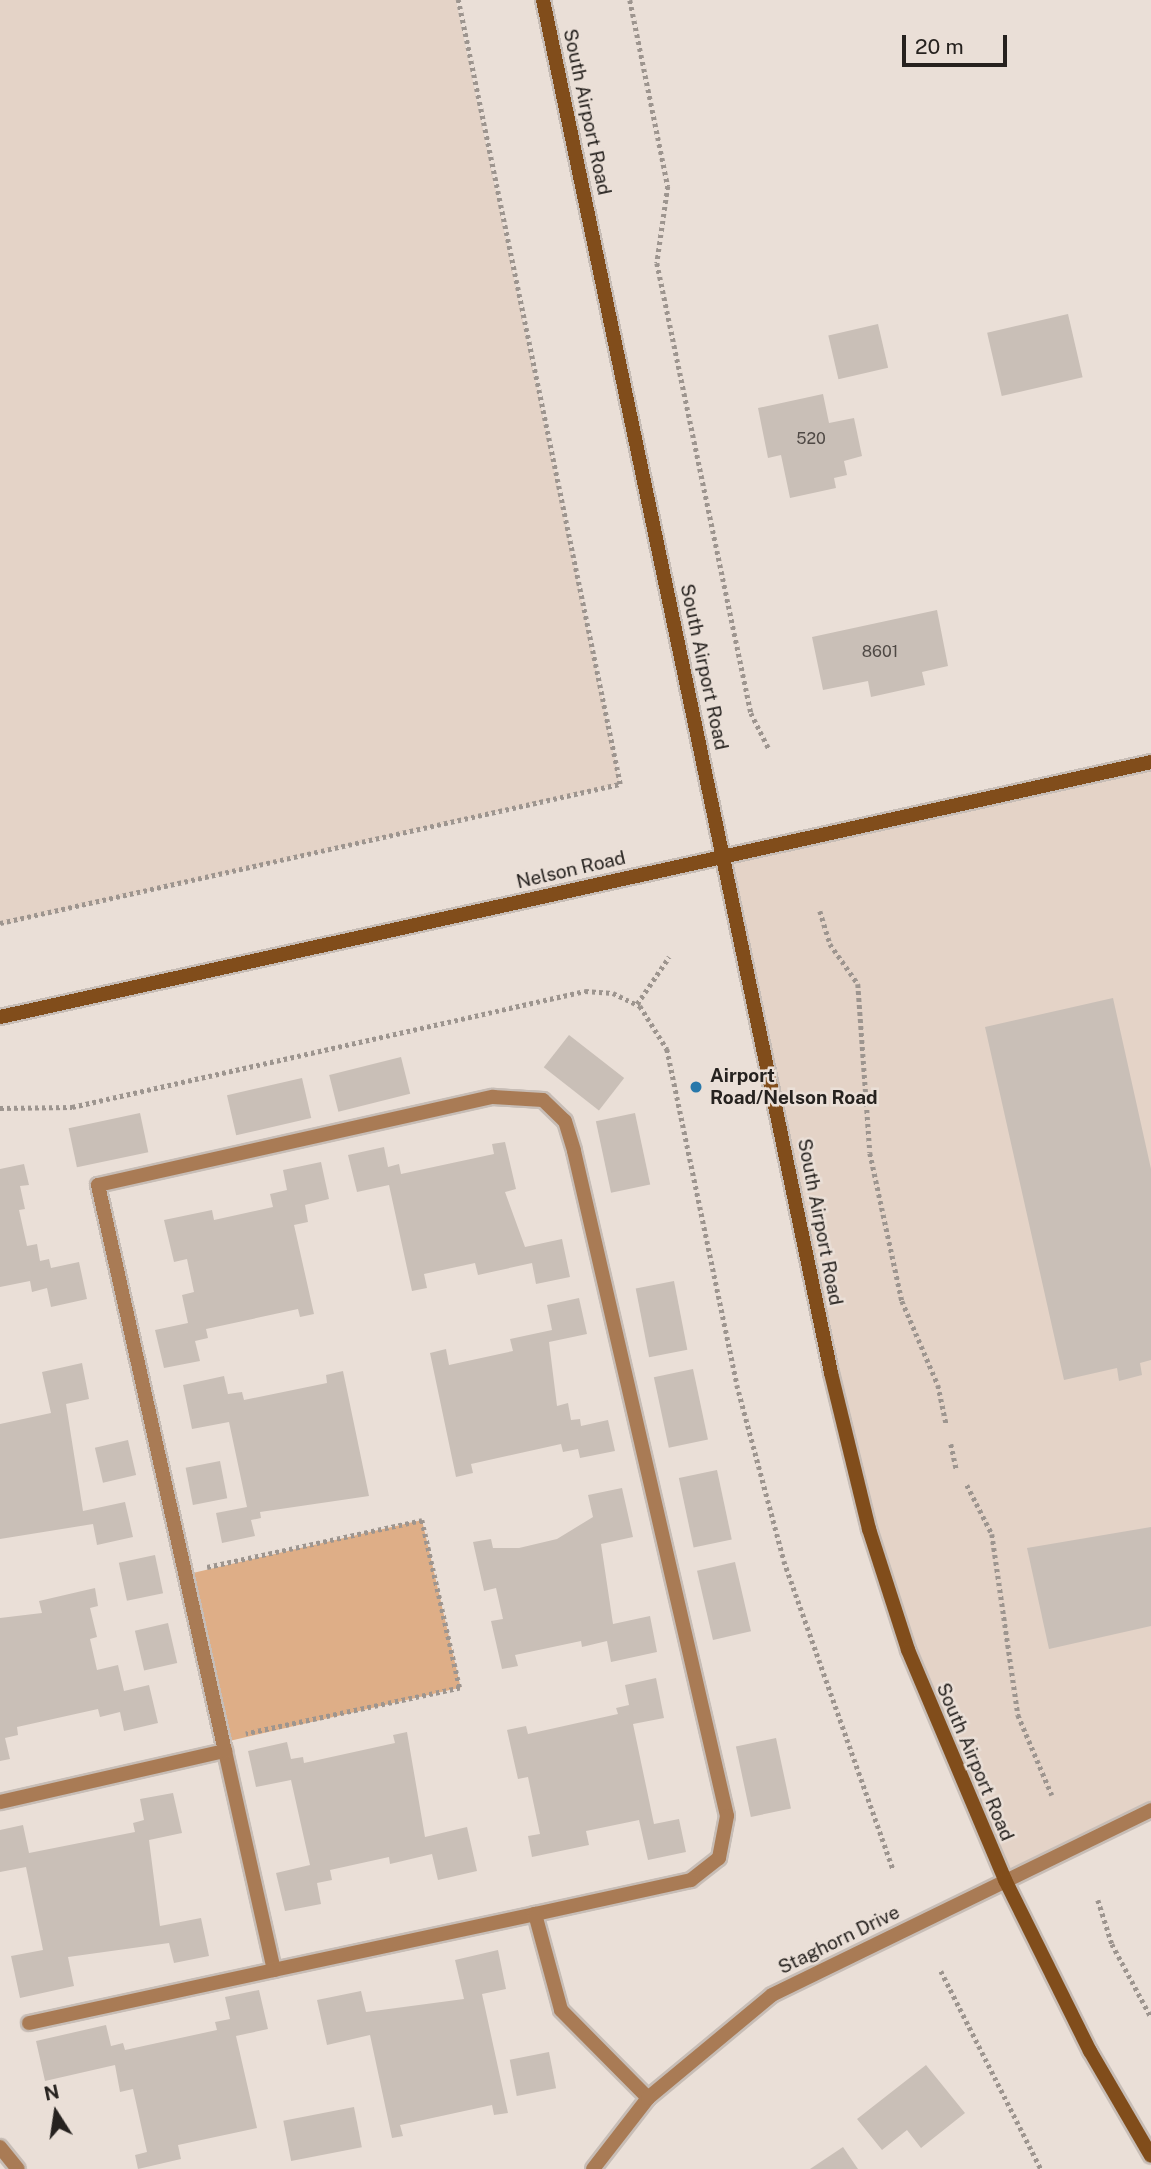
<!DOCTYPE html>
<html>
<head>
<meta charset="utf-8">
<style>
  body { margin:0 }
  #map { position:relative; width:1151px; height:2169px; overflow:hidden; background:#eadfd7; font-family:"Public Sans",sans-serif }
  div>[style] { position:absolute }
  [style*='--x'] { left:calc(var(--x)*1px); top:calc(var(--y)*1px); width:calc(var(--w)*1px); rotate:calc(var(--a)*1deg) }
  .built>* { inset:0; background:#e4d3c7 }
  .green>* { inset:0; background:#deae87; transform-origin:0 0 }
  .building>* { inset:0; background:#c9bfb7; transform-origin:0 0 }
  .path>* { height:4.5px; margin-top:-2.25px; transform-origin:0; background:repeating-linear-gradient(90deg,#9d958f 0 3.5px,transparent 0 7px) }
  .roads { filter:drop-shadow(2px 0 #c7bdb6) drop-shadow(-2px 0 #c7bdb6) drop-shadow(0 2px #c7bdb6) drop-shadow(0 -2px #c7bdb6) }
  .minor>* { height:14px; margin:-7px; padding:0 7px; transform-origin:7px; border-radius:7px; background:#a97b55 }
  .secondary>* { height:14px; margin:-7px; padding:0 7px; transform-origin:7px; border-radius:7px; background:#814d1b }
  .dots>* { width:19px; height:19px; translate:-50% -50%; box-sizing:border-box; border:4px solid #eadfd7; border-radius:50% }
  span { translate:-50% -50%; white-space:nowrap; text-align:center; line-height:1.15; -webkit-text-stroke:5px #eadfd7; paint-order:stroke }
  .number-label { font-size:16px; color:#4f4945 }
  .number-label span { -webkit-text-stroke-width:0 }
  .street-label { font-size:19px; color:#26221f }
  .poi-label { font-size:19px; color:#26221f; font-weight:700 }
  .left { translate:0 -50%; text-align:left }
  .north { position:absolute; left:21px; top:2078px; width:70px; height:70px; -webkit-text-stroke:5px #eadfd7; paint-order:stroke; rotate:348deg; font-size:19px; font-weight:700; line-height:28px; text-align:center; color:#26221f }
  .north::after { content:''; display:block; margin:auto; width:24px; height:32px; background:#26221f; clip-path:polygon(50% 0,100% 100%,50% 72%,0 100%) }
  .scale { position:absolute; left:902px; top:35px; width:105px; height:32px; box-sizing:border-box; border:4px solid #26221f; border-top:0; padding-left:9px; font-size:21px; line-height:24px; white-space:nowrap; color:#26221f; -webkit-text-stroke:5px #eadfd7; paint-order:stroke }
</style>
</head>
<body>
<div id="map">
  <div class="built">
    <div style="clip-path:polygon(0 0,456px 0,620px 784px,0 925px)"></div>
    <div style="clip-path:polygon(1151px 764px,1151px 1810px,1005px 1880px,948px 1751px,869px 1529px,725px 855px)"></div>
  </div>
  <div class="green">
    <div style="left:422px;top:1520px;width:172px;height:244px;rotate:77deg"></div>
  </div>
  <div class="building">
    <div style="left:1068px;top:314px;width:65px;height:83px;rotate:77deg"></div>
    <div style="left:878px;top:324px;width:45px;height:51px;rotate:77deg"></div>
    <div style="clip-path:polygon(823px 394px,829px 423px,854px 418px,862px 456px,844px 461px,847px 475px,834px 478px,836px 488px,790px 498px,781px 455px,768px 458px,758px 408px)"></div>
    <div style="clip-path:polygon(937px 610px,948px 666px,922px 672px,925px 685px,871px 697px,868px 681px,823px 690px,812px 637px)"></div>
    <div style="clip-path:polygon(1113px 998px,1151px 1169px,1151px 1360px,1140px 1363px,1142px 1375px,1119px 1381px,1117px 1368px,1064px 1380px,985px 1027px)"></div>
    <div style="left:569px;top:1035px;width:70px;height:41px;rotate:38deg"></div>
    <div style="left:401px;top:1057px;width:38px;height:74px;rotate:76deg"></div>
    <div style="left:302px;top:1078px;width:41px;height:77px;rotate:77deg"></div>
    <div style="left:140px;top:1113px;width:40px;height:73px;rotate:78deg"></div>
    <div style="left:635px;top:1113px;width:73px;height:40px;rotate:78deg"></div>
    <div style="clip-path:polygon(505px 1142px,516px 1189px,505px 1192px,525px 1247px,562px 1239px,570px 1277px,536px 1284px,532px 1263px,478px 1275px,475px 1263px,424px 1274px,427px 1288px,412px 1291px,389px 1185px,357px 1192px,348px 1155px,384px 1147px,388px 1167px,399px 1164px,401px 1174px,494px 1154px,492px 1144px)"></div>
    <div style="clip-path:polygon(321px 1162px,329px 1199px,305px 1205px,308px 1222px,294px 1225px,314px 1314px,300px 1317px,298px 1309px,206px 1329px,208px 1338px,195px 1341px,200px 1361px,164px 1368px,155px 1330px,188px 1323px,182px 1295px,194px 1292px,187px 1259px,174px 1262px,164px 1220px,212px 1210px,214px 1220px,273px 1207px,270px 1194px,287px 1190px,283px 1170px)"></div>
    <div style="clip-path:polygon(24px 1164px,29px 1185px,20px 1186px,25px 1209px,19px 1210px,27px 1246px,37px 1244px,40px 1261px,49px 1259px,51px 1268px,79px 1262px,87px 1299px,51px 1307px,47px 1288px,32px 1292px,30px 1281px,0 1287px,0 1169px)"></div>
    <div style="left:674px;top:1281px;width:70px;height:39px;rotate:79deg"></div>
    <div style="clip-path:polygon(579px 1298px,587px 1334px,549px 1342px,557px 1406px,568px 1403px,571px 1420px,580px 1419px,581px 1426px,608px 1420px,615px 1451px,580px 1458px,578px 1449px,563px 1452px,561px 1444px,471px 1464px,473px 1473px,456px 1477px,430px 1353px,446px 1349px,449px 1365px,513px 1351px,510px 1339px,552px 1330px,547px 1305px)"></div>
    <div style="clip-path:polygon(82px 1363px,89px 1399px,66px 1404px,83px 1511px,125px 1502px,133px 1537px,97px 1545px,93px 1524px,0 1539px,0 1424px,51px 1413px,42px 1372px)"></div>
    <div style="left:693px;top:1369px;width:72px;height:40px;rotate:78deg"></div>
    <div style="clip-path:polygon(343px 1371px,369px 1496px,260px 1512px,261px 1518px,251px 1520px,255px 1536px,222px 1543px,216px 1513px,247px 1507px,229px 1422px,192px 1429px,183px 1385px,224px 1376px,228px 1394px,242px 1392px,244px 1400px,327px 1383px,326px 1375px)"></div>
    <div style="left:128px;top:1440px;width:36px;height:34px;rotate:77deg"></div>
    <div style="left:220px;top:1461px;width:38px;height:35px;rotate:79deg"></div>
    <div style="left:717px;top:1470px;width:71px;height:39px;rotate:78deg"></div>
    <div style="clip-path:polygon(622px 1488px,633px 1537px,601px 1544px,613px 1624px,650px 1616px,657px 1652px,611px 1662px,607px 1641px,582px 1647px,581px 1641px,515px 1655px,518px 1666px,502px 1669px,491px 1621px,503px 1619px,496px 1588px,484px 1591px,473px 1542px,491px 1539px,493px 1548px,519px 1548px,557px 1539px,593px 1517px,588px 1495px)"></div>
    <div style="clip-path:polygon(1151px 1527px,1151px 1626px,1049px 1649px,1027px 1548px)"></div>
    <div style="left:155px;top:1555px;width:39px;height:37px;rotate:78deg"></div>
    <div style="left:735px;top:1562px;width:71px;height:39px;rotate:77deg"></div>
    <div style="clip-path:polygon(95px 1588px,98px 1606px,90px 1608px,97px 1637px,90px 1639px,97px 1670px,118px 1665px,124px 1691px,149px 1685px,158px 1723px,124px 1731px,120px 1712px,100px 1717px,98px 1709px,17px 1727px,18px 1735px,5px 1738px,10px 1759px,0 1761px,0 1618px,42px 1613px,39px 1601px)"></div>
    <div style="left:168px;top:1623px;width:41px;height:34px;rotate:77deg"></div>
    <div style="clip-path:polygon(656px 1678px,664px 1718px,633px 1724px,654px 1824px,679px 1819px,686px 1852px,648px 1860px,639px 1820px,586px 1831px,589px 1845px,532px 1857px,528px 1836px,540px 1834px,528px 1777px,518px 1779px,507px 1730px,526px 1726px,528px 1734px,618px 1714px,616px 1708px,629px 1705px,625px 1685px)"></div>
    <div style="clip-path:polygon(407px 1732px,425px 1837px,467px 1827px,477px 1871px,438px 1880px,432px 1854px,390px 1864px,389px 1857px,330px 1870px,332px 1880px,317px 1883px,321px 1904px,285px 1911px,276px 1873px,310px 1865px,291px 1780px,256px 1787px,248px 1751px,287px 1742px,291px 1759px,303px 1757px,304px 1763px,395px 1743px,393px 1735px)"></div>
    <div style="left:776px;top:1738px;width:72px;height:41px;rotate:78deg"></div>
    <div style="clip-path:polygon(173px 1793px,182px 1833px,149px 1840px,160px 1926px,201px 1918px,209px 1956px,174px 1963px,169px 1943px,68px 1957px,74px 1986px,20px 1998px,11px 1956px,43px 1950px,26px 1867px,0 1872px,0 1830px,23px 1825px,29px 1853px,135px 1832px,133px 1823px,144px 1820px,140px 1799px)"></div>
    <div style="clip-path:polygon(498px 1950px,506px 1989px,482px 1994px,508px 2113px,494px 2115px,492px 2105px,400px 2125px,403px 2136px,392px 2138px,370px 2035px,327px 2045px,317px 2000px,361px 1991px,366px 2012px,464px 1999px,455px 1960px)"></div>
    <div style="clip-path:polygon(259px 1990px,268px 2029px,236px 2036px,257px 2128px,178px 2145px,181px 2159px,138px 2169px,135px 2155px,147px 2152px,133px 2089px,120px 2092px,115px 2065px,45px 2081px,36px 2041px,106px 2025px,111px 2046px,123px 2043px,125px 2050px,217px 2030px,215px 2022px,230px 2019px,225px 1997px)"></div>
    <div style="left:549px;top:2052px;width:37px;height:40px;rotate:79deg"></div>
    <div style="clip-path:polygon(926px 2065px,965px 2113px,921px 2148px,907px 2130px,882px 2150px,857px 2119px)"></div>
    <div style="left:354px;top:2107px;width:41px;height:72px;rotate:79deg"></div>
    <div style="clip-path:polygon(843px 2147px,858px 2169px,810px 2169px)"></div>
  </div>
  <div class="path">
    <div style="--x:630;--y:0;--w:190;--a:78.5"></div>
    <div style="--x:668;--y:186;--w:78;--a:98.1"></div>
    <div style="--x:657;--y:263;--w:460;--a:78.2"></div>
    <div style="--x:751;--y:713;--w:40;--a:63.4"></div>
    <div style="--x:820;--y:911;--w:34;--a:73"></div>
    <div style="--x:830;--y:944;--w:49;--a:55"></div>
    <div style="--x:858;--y:984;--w:169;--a:85.9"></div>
    <div style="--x:870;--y:1153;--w:151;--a:77.8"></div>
    <div style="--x:902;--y:1301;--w:91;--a:66.8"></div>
    <div style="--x:938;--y:1385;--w:40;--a:78"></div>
    <div style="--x:0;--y:923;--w:635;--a:-12.64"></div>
    <div style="--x:620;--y:784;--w:801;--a:-101.67"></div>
    <div style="--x:637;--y:1004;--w:57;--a:-55.8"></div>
    <div style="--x:0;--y:1108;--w:72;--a:-0.8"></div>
    <div style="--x:72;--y:1107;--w:526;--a:-12.74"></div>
    <div style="--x:585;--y:991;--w:28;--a:4"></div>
    <div style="--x:613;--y:993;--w:30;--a:26"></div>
    <div style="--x:640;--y:1006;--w:51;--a:57.9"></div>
    <div style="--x:667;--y:1049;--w:343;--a:78.2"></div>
    <div style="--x:737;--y:1385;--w:182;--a:75"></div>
    <div style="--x:784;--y:1561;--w:327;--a:70.5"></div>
    <div style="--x:951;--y:1444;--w:25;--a:78"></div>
    <div style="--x:967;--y:1485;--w:55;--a:63"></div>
    <div style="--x:992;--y:1534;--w:183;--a:81.8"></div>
    <div style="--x:1018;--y:1715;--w:87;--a:67"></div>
    <div style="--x:207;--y:1567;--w:220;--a:-12.3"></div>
    <div style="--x:422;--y:1520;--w:172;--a:77.3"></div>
    <div style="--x:460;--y:1688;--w:219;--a:167.9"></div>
    <div style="--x:1098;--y:1900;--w:46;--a:72.3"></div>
    <div style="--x:1112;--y:1944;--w:83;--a:61.9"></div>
    <div style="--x:941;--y:1971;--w:222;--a:63.2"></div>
  </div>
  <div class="roads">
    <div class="minor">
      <div style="--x:225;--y:1751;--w:224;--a:77.4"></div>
      <div style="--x:274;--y:1970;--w:267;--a:-12.1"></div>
      <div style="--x:0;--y:1802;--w:231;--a:-12.8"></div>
      <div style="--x:225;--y:1751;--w:580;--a:-102.65"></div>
      <div style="--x:98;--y:1185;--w:405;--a:-12.6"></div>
      <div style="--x:493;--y:1097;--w:50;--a:3.4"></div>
      <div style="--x:543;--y:1100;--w:30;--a:44"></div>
      <div style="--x:565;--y:1121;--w:31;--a:73"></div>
      <div style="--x:574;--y:1151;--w:682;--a:77.04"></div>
      <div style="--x:727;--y:1816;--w:43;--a:100.8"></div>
      <div style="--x:719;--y:1858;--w:36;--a:142"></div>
      <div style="--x:691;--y:1880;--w:160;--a:167.7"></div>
      <div style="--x:535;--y:1914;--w:99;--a:74.8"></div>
      <div style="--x:561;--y:2010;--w:124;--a:45.3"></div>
      <div style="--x:29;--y:2023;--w:251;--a:-12.2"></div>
      <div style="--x:0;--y:2147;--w:28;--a:51"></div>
      <div style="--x:593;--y:2169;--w:90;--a:-52.2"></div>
      <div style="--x:648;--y:2098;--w:161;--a:-39.7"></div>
      <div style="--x:772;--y:1995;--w:422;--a:-26"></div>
    </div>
    <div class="secondary">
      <div style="--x:543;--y:0;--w:1403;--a:78.15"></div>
      <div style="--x:831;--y:1373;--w:161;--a:76.3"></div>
      <div style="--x:869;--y:1529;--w:127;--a:72.1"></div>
      <div style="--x:908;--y:1650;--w:250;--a:67.1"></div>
      <div style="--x:1005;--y:1880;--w:191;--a:63.6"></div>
      <div style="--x:1090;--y:2051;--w:121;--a:59.8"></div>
      <div style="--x:0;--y:1017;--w:1179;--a:-12.49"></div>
    </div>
  </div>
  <div class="dots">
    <div style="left:696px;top:1087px;background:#2878aa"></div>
  </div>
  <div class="number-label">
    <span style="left:811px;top:439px">520</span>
    <span style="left:880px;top:652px">8601</span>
  </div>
  <div class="street-label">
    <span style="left:587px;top:112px;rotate:78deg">South Airport Road</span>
    <span style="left:704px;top:667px;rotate:78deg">South Airport Road</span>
    <span style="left:571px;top:870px;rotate:-13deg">Nelson Road</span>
    <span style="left:820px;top:1222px;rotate:79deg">South Airport Road</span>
    <span style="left:975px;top:1762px;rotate:67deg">South Airport Road</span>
    <span style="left:839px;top:1940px;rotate:-26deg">Staghorn Drive</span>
  </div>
  <div class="poi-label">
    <span class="left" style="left:710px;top:1087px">Airport<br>Road/Nelson Road</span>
  </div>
  <div class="north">N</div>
  <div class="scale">20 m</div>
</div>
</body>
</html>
